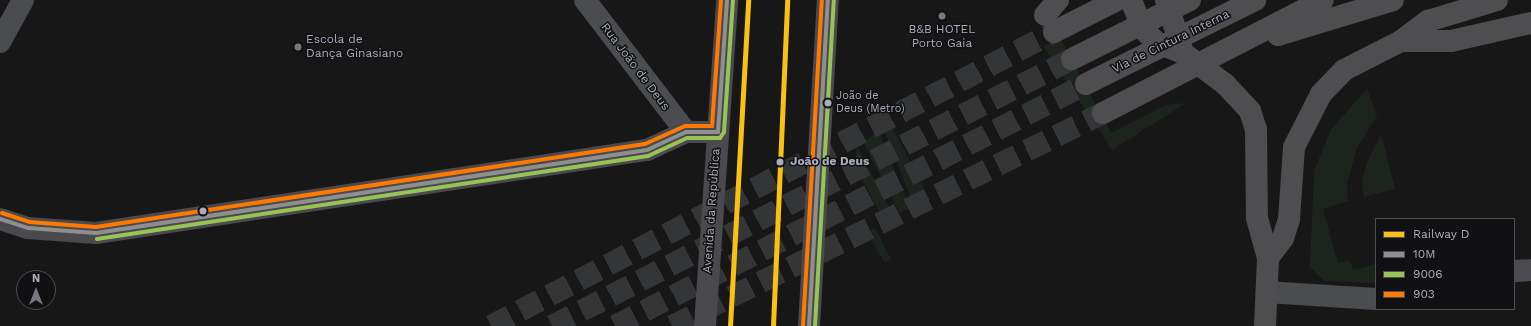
<!DOCTYPE html>
<html>
<head>
<meta charset="utf-8">
<style>
  body { margin:0 }
  #map { position:relative; width:1531px; height:326px; overflow:hidden; background:#171717; font-family:"Work Sans",sans-serif }
  div>[style] { position:absolute }
  [style*='--x'] { left:calc(var(--x)*1px); top:calc(var(--y)*1px); width:calc(var(--w)*1px); rotate:calc(var(--a)*1deg) }
  .green>* { inset:0; background:#1d241e }
  .highway-tunnel>* { height:22px; margin-top:-11px; transform-origin:0; background:repeating-linear-gradient(90deg,#343537 0 22px,transparent 0 33px) }
  .street>* { height:22px; margin:-11px; padding:0 11px; transform-origin:11px; border-radius:11px; background:#4b4c50 }
  .secondary>* { height:22px; margin:-11px; padding:0 11px; transform-origin:11px; border-radius:11px; background:#4a4a4e }
  .highway>* { height:22px; margin:-11px; padding:0 11px; transform-origin:11px; border-radius:11px; background:#4e4e51 }
  .highway-bridge>* { height:22px; margin:-11px; padding:0 11px; transform-origin:11px; border-radius:11px; background:#4e4e51 }
  .bus-1>* { height:4px; margin:-2px; padding:0 2px; transform-origin:2px; border-radius:2px; background:#8f8f8f }
  .bus-2>* { height:4px; margin:-2px; padding:0 2px; transform-origin:2px; border-radius:2px; background:#98c455 }
  .bus-3>* { height:4px; margin:-2px; padding:0 2px; transform-origin:2px; border-radius:2px; background:#ff7900 }
  .rail-1>* { height:5px; margin:-2.5px; padding:0 2.5px; transform-origin:2.5px; border-radius:2.5px; background:#f9c212 }
  .dots>* { width:11px; height:11px; translate:-50% -50%; box-sizing:border-box; border:2px solid #111113; border-radius:50% }
  span { translate:-50% -50%; white-space:nowrap; text-align:center; line-height:1.15; -webkit-text-stroke:3px #111113; paint-order:stroke }
  .bus-label { font-size:11px; color:#a8adb8 }
  .left { translate:0 -50%; text-align:left }
  .poi-label { font-size:12px; color:#a8adb8 }
  .street-label { font-size:12px; color:#a8adb8 }
  .stop-label { font-size:12px; color:#a8adb8; font-weight:700 }
  .legend { position:absolute; left:1375px; top:218px; width:140px; height:92px; box-sizing:border-box; background:#111113; border:1px solid #4d4f55; margin:0; padding:5px 7px; list-style:none; font-size:12px; color:#a8adb8 }
  .legend li { display:flex; align-items:center; gap:8px; height:20px }
  .legend b { width:20px; border:1px solid #4d4f55 }
  .north { position:absolute; left:16px; top:270px; width:40px; height:40px; box-sizing:border-box; background:#111113; border:1px solid #4d4f55; border-radius:50%; rotate:0deg; font-size:11px; font-weight:700; line-height:16px; text-align:center; color:#a8adb8 }
  .north::after { content:''; display:block; margin:auto; width:14px; height:18px; background:#757880; clip-path:polygon(50% 0,100% 100%,50% 72%,0 100%) }
</style>
</head>
<body>
<div id="map">
  <div class="green">
    <div style="clip-path:polygon(1060px 38px,1111px 133px,1166px 105px,1186px 103px,1112px 150px,1061px 73px,1061px 68px,1058px 70px,1043px 46px)"></div>
    <div style="clip-path:polygon(1367px 88px,1377px 116px,1357px 148px,1347px 184px,1348px 201px,1323px 209px,1338px 263px,1350px 260px,1353px 270px,1376px 264px,1376px 283px,1324px 281px,1310px 267px,1314px 171px,1331px 130px)"></div>
    <div style="clip-path:polygon(890px 123px,930px 200px,914px 206px,883px 128px)"></div>
    <div style="clip-path:polygon(879px 131px,910px 208px,900px 213px,863px 142px)"></div>
    <div style="clip-path:polygon(1381px 133px,1395px 189px,1364px 197px,1362px 181px,1366px 165px)"></div>
    <div style="clip-path:polygon(857px 146px,893px 215px,883px 219px,855px 166px)"></div>
    <div style="clip-path:polygon(875px 228px,891px 259px,885px 263px,866px 232px)"></div>
  </div>
  <div class="highway-tunnel">
    <div style="--x:491;--y:326;--w:635;--a:-27.57"></div>
    <div style="--x:552;--y:326;--w:585;--a:-27.18"></div>
    <div style="--x:615;--y:326;--w:530;--a:-27.19"></div>
    <div style="--x:672;--y:326;--w:481;--a:-26.3"></div>
  </div>
  <div class="street">
    <div style="--x:585;--y:0;--w:166;--a:52.6"></div>
    <div style="--x:0;--y:42;--w:48;--a:-61.3"></div>
    <div style="--x:1514;--y:271;--w:17;--a:-3"></div>
    <div style="--x:1267;--y:292;--w:109;--a:3.7"></div>
  </div>
  <div class="secondary">
    <div style="--x:0;--y:219;--w:29;--a:18"></div>
    <div style="--x:28;--y:228;--w:68;--a:4.2"></div>
    <div style="--x:96;--y:233;--w:557;--a:-8.57"></div>
    <div style="--x:647;--y:150;--w:43;--a:-24.8"></div>
    <div style="--x:686;--y:132;--w:32;--a:0"></div>
    <div style="--x:705;--y:326;--w:327;--a:-86.1"></div>
    <div style="--x:809;--y:326;--w:327;--a:-86.7"></div>
  </div>
  <div class="highway">
    <div style="--x:1045;--y:15;--w:20;--a:-49"></div>
    <div style="--x:1054;--y:32;--w:71;--a:-26.9"></div>
    <div style="--x:1278;--y:35;--w:120;--a:-16.9"></div>
    <div style="--x:1401;--y:41;--w:50;--a:0"></div>
    <div style="--x:1451;--y:41;--w:82;--a:-12.7"></div>
    <div style="--x:1072;--y:59;--w:132;--a:-26.6"></div>
    <div style="--x:1086;--y:84;--w:189;--a:-26.4"></div>
    <div style="--x:1225;--y:84;--w:37;--a:47"></div>
    <div style="--x:1250;--y:111;--w:19;--a:72"></div>
    <div style="--x:1256;--y:129;--w:89;--a:89.4"></div>
    <div style="--x:1257;--y:218;--w:41;--a:74.6"></div>
    <div style="--x:1268;--y:258;--w:68;--a:92.5"></div>
    <div style="--x:1103;--y:113;--w:247;--a:-27.2"></div>
    <div style="--x:1268;--y:258;--w:25;--a:-53"></div>
    <div style="--x:1283;--y:238;--w:20;--a:-72"></div>
    <div style="--x:1289;--y:219;--w:72;--a:-86"></div>
    <div style="--x:1294;--y:147;--w:59;--a:-63"></div>
    <div style="--x:1321;--y:94;--w:33;--a:-46"></div>
    <div style="--x:1344;--y:70;--w:64;--a:-27"></div>
    <div style="--x:1401;--y:41;--w:34;--a:-37"></div>
    <div style="--x:1428;--y:21;--w:72;--a:-16.9"></div>
  </div>
  <div class="highway-bridge">
    <div style="--x:1131;--y:0;--w:31;--a:68"></div>
    <div style="--x:1143;--y:29;--w:20;--a:45"></div>
    <div style="--x:1157;--y:43;--w:28;--a:21"></div>
    <div style="--x:1183;--y:53;--w:52;--a:36.4"></div>
    <div style="--x:1166;--y:0;--w:56;--a:72.2"></div>
  </div>
  <div class="bus-1">
    <div style="--x:718;--y:132;--w:132;--a:-86.1"></div>
    <div style="--x:0;--y:219;--w:29;--a:18"></div>
    <div style="--x:28;--y:228;--w:68;--a:4.2"></div>
    <div style="--x:96;--y:233;--w:557;--a:-8.57"></div>
    <div style="--x:647;--y:150;--w:43;--a:-24.8"></div>
    <div style="--x:686;--y:132;--w:32;--a:0"></div>
    <div style="--x:809;--y:326;--w:327;--a:-86.7"></div>
  </div>
  <div class="bus-2">
    <div style="--x:97;--y:239;--w:557;--a:-8.57"></div>
    <div style="--x:648;--y:156;--w:43;--a:-24.8"></div>
    <div style="--x:687;--y:138;--w:33;--a:0"></div>
    <div style="--x:720;--y:138;--w:7;--a:-56"></div>
    <div style="--x:724;--y:132;--w:132;--a:-86.1"></div>
    <div style="--x:815;--y:326;--w:327;--a:-86.7"></div>
  </div>
  <div class="bus-3">
    <div style="--x:2;--y:213;--w:28;--a:18"></div>
    <div style="--x:29;--y:222;--w:67;--a:4.3"></div>
    <div style="--x:96;--y:227;--w:555;--a:-8.6"></div>
    <div style="--x:645;--y:144;--w:44;--a:-24.2"></div>
    <div style="--x:685;--y:126;--w:27;--a:0"></div>
    <div style="--x:712;--y:126;--w:126;--a:-85.9"></div>
    <div style="--x:803;--y:326;--w:327;--a:-86.7"></div>
  </div>
  <div class="rail-1">
    <div style="--x:730;--y:326;--w:326;--a:-86.8"></div>
    <div style="--x:773;--y:326;--w:326;--a:-87.5"></div>
  </div>
  <div class="dots">
    <div style="left:942px;top:16px;background:#757880"></div>
    <div style="left:298px;top:47px;background:#757880"></div>
    <div style="left:828px;top:103px;background:#a8adb8"></div>
    <div style="left:780px;top:162px;background:#a8adb8"></div>
    <div style="left:203px;top:211px;background:#a8adb8"></div>
  </div>
  <div class="bus-label">
    <span class="left" style="left:836px;top:103px">João de<br>Deus (Metro)</span>
  </div>
  <div class="poi-label">
    <span style="left:942px;top:37px">B&amp;B HOTEL<br>Porto Gaia</span>
    <span class="left" style="left:306px;top:47px">Escola de<br>Dança Ginasiano</span>
  </div>
  <div class="street-label">
    <span style="left:1171px;top:42px;rotate:-26deg">Via de Cintura Interna</span>
    <span style="left:635px;top:67px;rotate:53deg">Rua João de Deus</span>
    <span style="left:712px;top:211px;rotate:-86deg">Avenida da República</span>
  </div>
  <div class="stop-label">
    <span class="left" style="left:790px;top:162px">João de Deus</span>
  </div>
  <ul class="legend">
  <li><b style="height:5px;background:#f9c212"></b>Railway D</li>
  <li><b style="height:5px;background:#8f8f8f"></b>10M</li>
  <li><b style="height:5px;background:#98c455"></b>9006</li>
  <li><b style="height:5px;background:#ff7900"></b>903</li>
  </ul>
  <div class="north">N</div>
</div>
</body>
</html>
